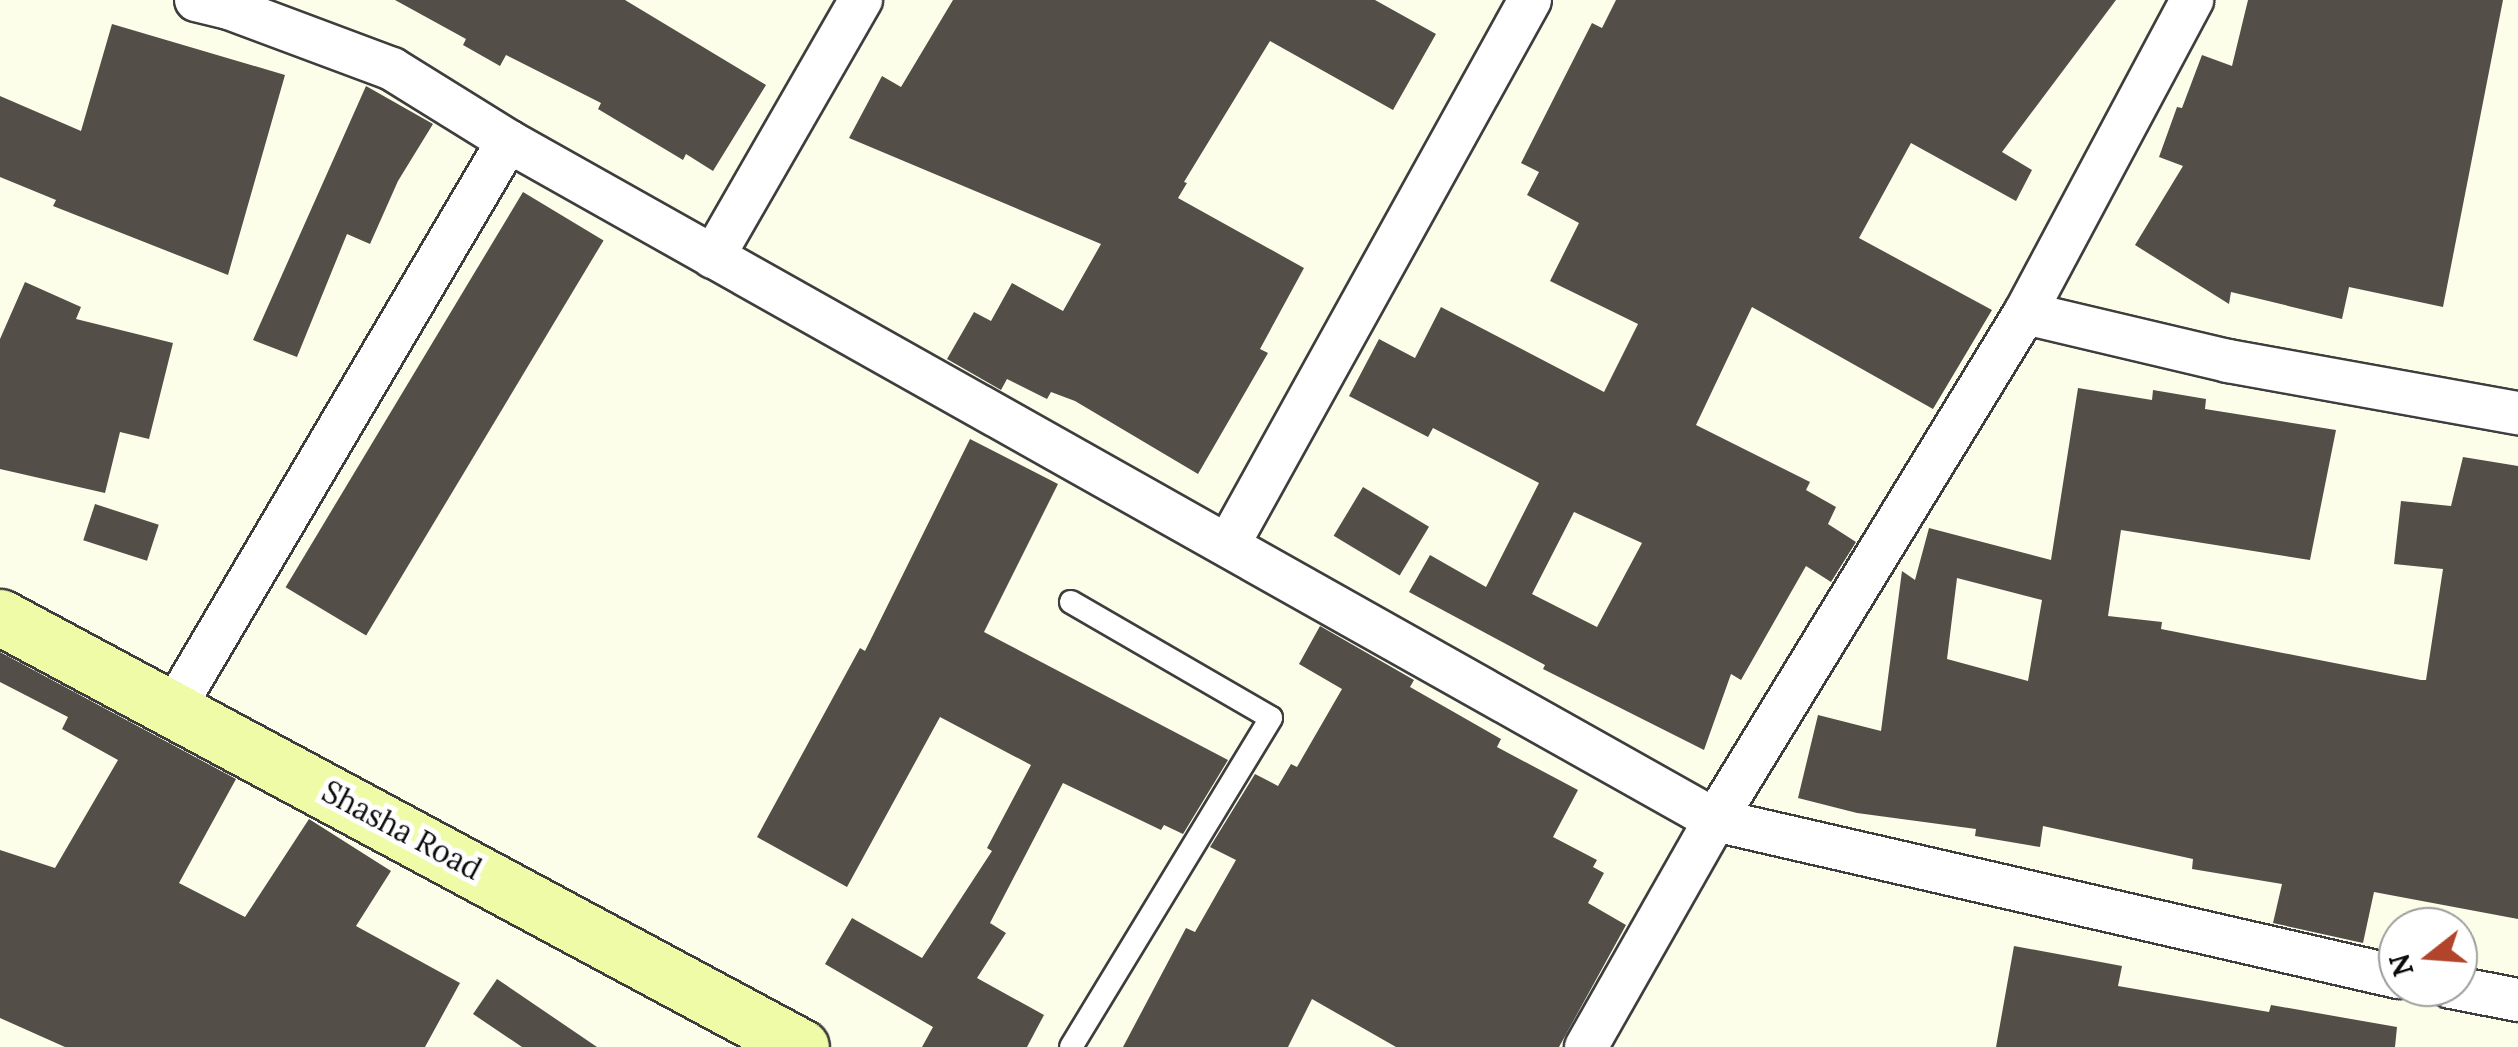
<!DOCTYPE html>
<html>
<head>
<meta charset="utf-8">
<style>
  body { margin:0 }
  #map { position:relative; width:2518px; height:1047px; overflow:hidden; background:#fdfee9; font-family:Lora,serif }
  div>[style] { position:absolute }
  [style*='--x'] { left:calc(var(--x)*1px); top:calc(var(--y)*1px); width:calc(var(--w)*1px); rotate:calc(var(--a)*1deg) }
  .building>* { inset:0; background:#534e48; transform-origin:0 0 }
  .roads { filter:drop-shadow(2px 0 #3e3e3e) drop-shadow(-2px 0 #3e3e3e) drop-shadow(0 2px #3e3e3e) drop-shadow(0 -2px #3e3e3e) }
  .lane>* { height:22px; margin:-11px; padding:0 11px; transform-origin:11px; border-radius:11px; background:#fff }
  .street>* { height:42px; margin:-21px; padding:0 21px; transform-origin:21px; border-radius:21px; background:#fff }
  .secondary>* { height:55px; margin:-27.5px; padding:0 27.5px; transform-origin:27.5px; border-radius:27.5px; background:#f0fba7 }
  span { translate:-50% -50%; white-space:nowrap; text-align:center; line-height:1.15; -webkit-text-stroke:10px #fff; paint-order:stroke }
  .street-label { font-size:30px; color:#0b0b0b }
  .north { position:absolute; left:2378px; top:907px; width:100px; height:100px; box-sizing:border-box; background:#fff; border:2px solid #9d9d9d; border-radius:50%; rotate:253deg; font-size:28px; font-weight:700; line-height:40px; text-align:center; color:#0b0b0b }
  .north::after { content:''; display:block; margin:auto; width:35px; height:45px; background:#b2442b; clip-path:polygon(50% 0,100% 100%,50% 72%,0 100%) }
</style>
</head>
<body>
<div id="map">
  <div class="building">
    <div style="clip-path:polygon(395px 0,625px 0,766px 85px,713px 171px,686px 154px,683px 160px,598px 109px,601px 103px,506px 55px,500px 66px,463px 45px,466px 39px)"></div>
    <div style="clip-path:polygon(953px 0,1375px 0,1436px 34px,1393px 110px,1270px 41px,1184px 182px,1187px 183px,1178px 198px,1304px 268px,1260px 349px,1268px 353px,1198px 474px,1075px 401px,1051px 392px,1047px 399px,1007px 379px,1001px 390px,947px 359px,974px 312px,991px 321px,1012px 283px,1063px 311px,1101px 244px,849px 138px,882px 76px,901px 87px)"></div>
    <div style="clip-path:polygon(evenodd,1616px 0,2116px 0,2002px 152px,2032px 170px,2016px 201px,1911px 143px,1859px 238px,1992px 310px,1933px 409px,1752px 307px,1696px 425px,1810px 482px,1806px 490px,1836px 507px,1828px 524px,1856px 542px,1831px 582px,1806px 566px,1741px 680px,1731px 674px,1704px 750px,1543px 669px,1545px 665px,1409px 592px,1430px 555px,1486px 587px,1539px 483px,1433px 428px,1428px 437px,1349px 396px,1379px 339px,1415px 358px,1441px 307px,1604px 392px,1638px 324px,1550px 281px,1579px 223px,1527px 195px,1539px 172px,1521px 163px,1592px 23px,1602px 28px,1616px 0,1574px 512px,1642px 543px,1597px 627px,1532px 594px,1574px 512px)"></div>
    <div style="clip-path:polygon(2248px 0,2503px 0,2443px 307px,2349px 287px,2342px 319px,2231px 292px,2229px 304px,2135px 245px,2183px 166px,2159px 157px,2177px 107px,2182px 108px,2202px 55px,2232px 66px)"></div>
    <div style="clip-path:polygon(112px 24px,285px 75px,228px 275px,53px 206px,56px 200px,0 177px,0 96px,81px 131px)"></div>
    <div style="clip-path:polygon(366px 86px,433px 124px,398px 181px,370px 244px,347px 234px,297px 357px,253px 340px)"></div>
    <div style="left:523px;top:192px;width:94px;height:461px;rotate:31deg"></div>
    <div style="clip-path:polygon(25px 282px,81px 307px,76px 319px,173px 343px,149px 439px,120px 432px,105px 493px,0 469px,0 339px)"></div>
    <div style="clip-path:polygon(evenodd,2078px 388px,2152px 400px,2153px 390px,2206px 399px,2205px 409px,2336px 430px,2310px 560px,2121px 530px,2108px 616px,2162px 622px,2161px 629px,2421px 680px,2426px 680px,2443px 569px,2394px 564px,2401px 501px,2451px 506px,2463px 457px,2518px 466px,2518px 919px,2374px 892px,2363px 943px,2273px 923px,2282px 884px,2192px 869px,2193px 859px,2043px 826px,2040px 847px,1975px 836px,1976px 829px,1857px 813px,1798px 798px,1818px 715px,1881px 731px,1902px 571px,1915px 580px,1929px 528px,2051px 560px,2078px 388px,1957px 578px,2042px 600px,2028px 681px,1947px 659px,1957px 578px)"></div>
    <div style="clip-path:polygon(970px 439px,1058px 484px,984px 632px,1228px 760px,1183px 834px,1164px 825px,1161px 830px,1063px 783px,990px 923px,1006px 933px,977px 978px,1044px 1015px,1027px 1047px,922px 1047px,933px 1027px,825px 964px,852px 918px,922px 958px,992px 851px,987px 848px,1031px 765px,940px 717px,847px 887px,757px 837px,860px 648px,865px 651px)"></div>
    <div style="left:1363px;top:487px;width:77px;height:57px;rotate:31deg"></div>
    <div style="left:95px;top:504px;width:67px;height:38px;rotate:18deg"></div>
    <div style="clip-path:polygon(1320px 626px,1414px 680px,1410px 687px,1501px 739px,1497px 747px,1578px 790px,1553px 837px,1597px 860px,1593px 867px,1604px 873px,1588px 903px,1626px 925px,1559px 1047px,1396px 1047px,1312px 999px,1288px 1047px,1123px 1047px,1186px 928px,1195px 932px,1236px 860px,1210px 847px,1255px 774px,1278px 786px,1291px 764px,1297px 767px,1342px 689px,1299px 664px)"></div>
    <div style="clip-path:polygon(0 652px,236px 779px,179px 883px,245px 917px,309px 819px,391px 871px,356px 926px,460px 983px,425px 1047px,65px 1047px,0 1018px,0 850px,55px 868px,118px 760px,62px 729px,68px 717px,0 682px)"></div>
    <div style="clip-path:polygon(2014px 946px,2122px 966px,2118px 986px,2269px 1012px,2271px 1005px,2397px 1027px,2395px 1047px,1996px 1047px)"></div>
    <div style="clip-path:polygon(497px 979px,597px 1047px,522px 1047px,473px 1014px)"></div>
  </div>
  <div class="roads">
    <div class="lane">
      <div style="--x:1071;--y:602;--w:231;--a:30.1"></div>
      <div style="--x:1271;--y:718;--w:385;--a:121.3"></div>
    </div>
    <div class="street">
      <div style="--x:196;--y:0;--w:34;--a:14"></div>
      <div style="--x:229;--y:8;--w:174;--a:20.5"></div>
      <div style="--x:392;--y:69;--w:137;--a:31.8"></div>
      <div style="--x:508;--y:141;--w:1385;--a:29.36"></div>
      <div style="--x:1715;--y:820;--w:701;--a:12.95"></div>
      <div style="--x:713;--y:257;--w:297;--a:-60.1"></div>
      <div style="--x:2025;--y:313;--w:209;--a:13.3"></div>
      <div style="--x:2228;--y:361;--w:295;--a:10.2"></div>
      <div style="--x:1228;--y:545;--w:623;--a:-61.01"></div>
      <div style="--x:174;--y:708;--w:658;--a:-59.5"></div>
      <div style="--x:2451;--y:987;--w:68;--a:11"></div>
      <div style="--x:1586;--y:1047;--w:261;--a:-60.4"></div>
      <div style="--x:1715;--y:820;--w:594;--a:-58.56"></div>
      <div style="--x:2025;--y:313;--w:355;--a:-61.9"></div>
    </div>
    <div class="secondary">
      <div style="--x:0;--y:617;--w:909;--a:28.23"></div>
    </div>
  </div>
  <div class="street-label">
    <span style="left:402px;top:830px;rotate:28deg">Shasha Road</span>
  </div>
  <div class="north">N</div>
</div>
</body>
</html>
